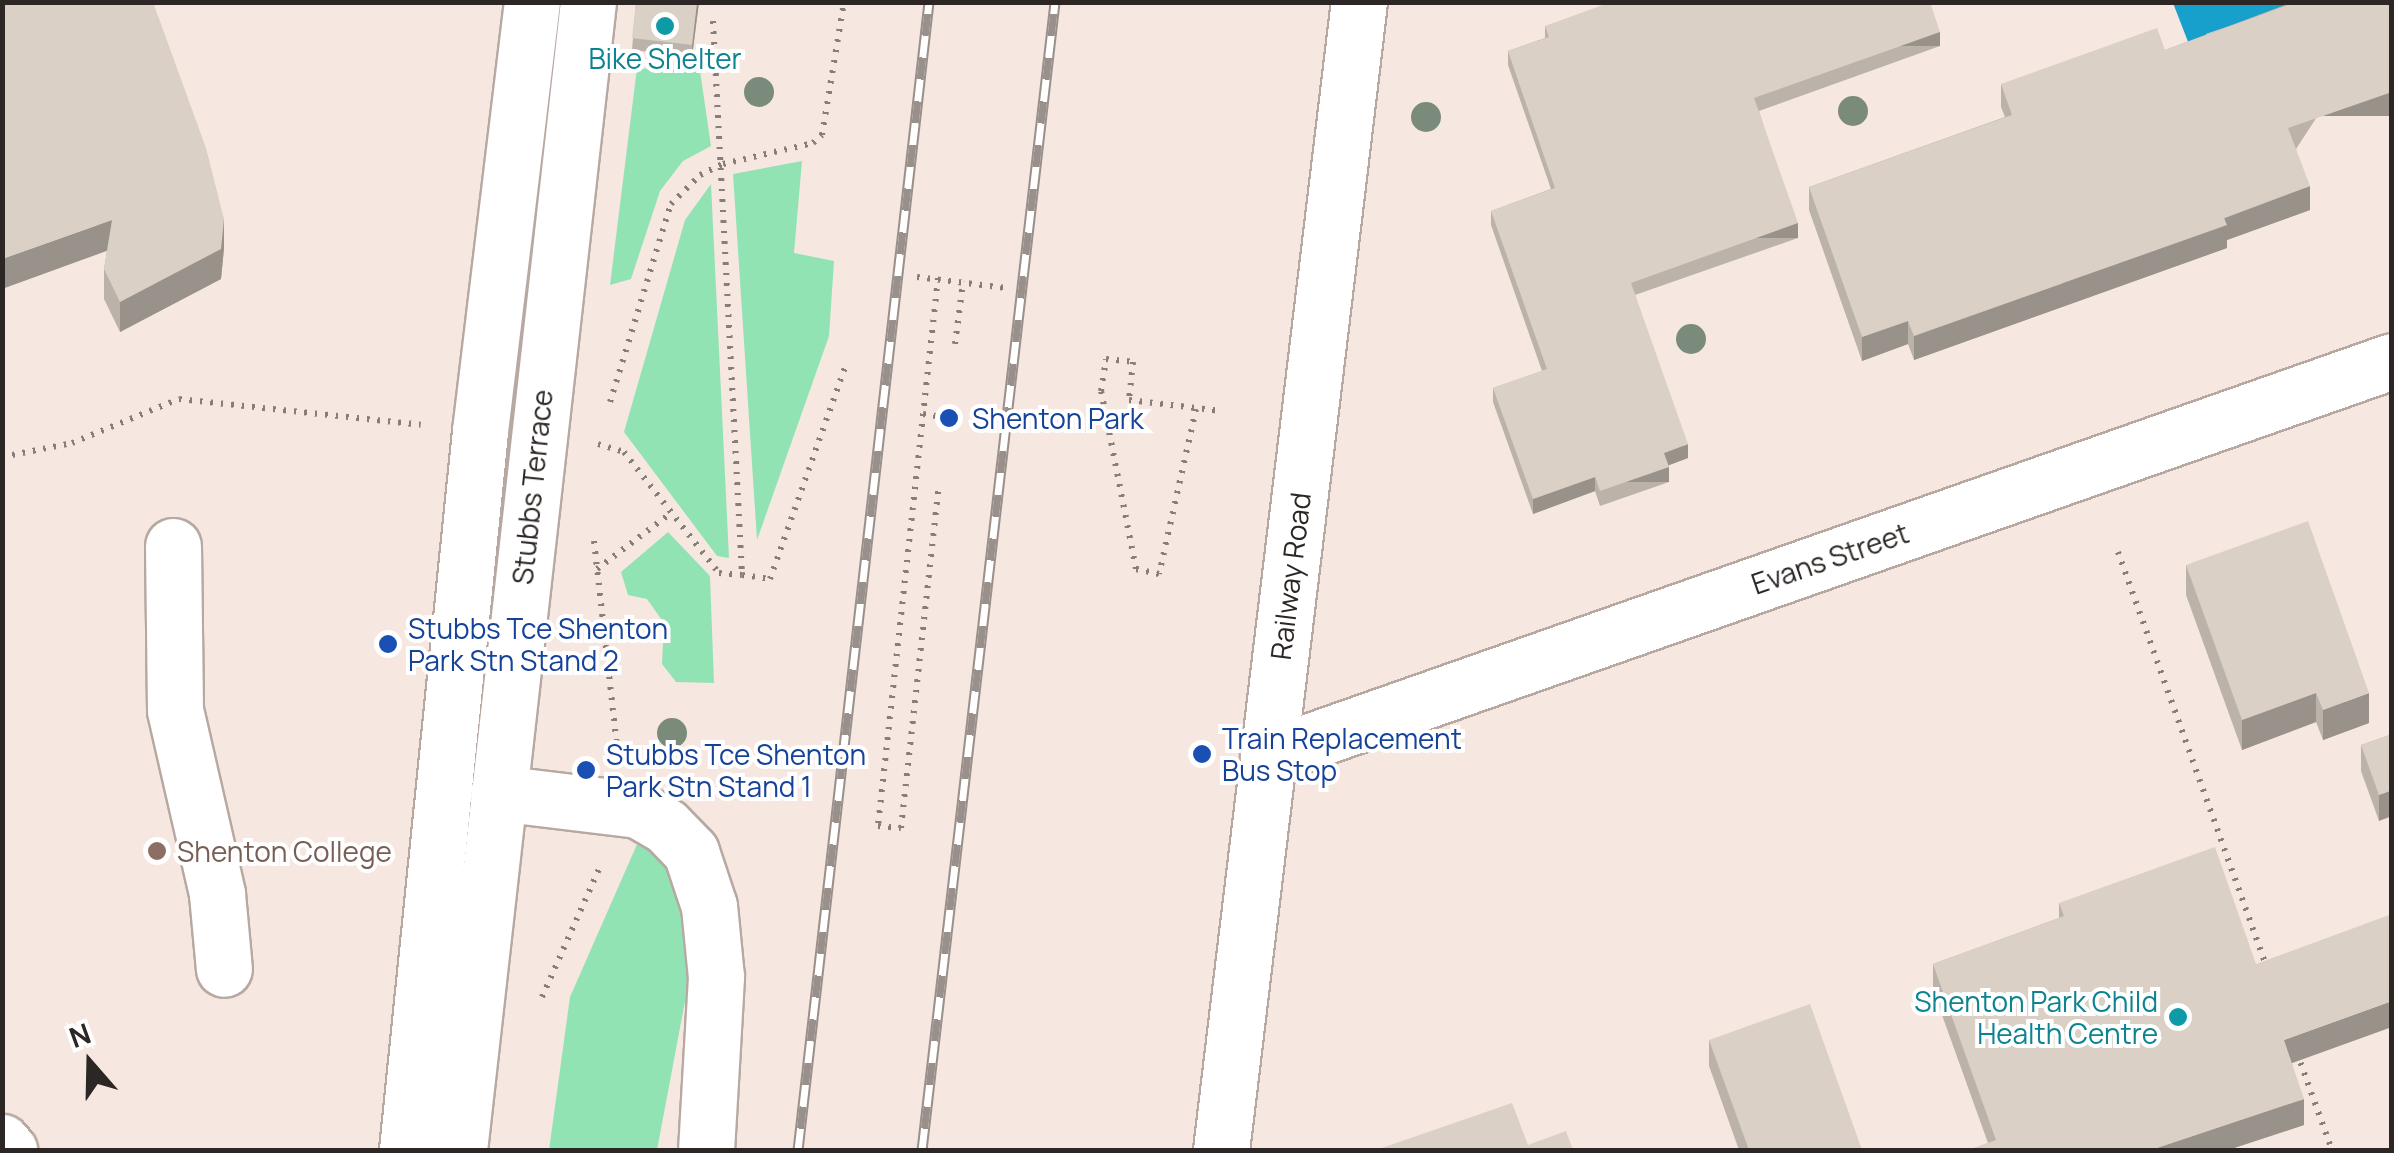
<!DOCTYPE html>
<html>
<head>
<meta charset="utf-8">
<style>
  body { margin:0 }
  #map { position:relative; width:2394px; height:1153px; overflow:hidden; background:#f6e7e0; font-family:Manrope,sans-serif }
  div>[style] { position:absolute }
  [style*='--x'] { left:calc(var(--x)*1px); top:calc(var(--y)*1px); width:calc(var(--w)*1px); rotate:calc(var(--a)*1deg) }
  .green>* { inset:0; background:#92e3b4 }
  .water>* { inset:0; background:#17a0cb }
  .path>* { height:6px; margin-top:-3px; transform-origin:0; background:repeating-linear-gradient(90deg,#887e79 0 2.5px,transparent 0 10.5px) }
  .roads { filter:drop-shadow(2px 0 #b7a9a2) drop-shadow(-2px 0 #b7a9a2) drop-shadow(0 2px #b7a9a2) drop-shadow(0 -2px #b7a9a2) }
  .minor>* { height:55px; margin:-27.5px; padding:0 27.5px; transform-origin:27.5px; border-radius:27.5px; background:#fff }
  .major>* { height:55px; margin:-27.5px; padding:0 27.5px; transform-origin:27.5px; border-radius:27.5px; background:#fff }
  .rail>* { height:11px; margin-top:-5.5px; transform-origin:0; background:repeating-linear-gradient(90deg,#fff 0 22px,#9a908b 0 44px); box-sizing:border-box; border-block:2px solid #9a908b }
  .trees>* { width:30px; height:30px; margin:-15px; border-radius:50%; background:#7a8b7c }
  .wall>* { inset:0; background:#bbb3a9 }
  .shaded-wall>* { inset:0; background:#99928a; transform-origin:0 0 }
  .building>* { inset:0; background:#dad0c5 }
  .dots>* { width:28px; height:28px; translate:-50% -50%; box-sizing:border-box; border:5px solid #fff; border-radius:50% }
  span { translate:-50% -50%; white-space:nowrap; text-align:center; line-height:1.15; -webkit-text-stroke:8px #fff; paint-order:stroke }
  .culture-label { font-size:28px; color:#0d838f }
  .right { translate:-100% -50%; text-align:right }
  .transit-label { font-size:28px; color:#164399 }
  .left { translate:0 -50%; text-align:left }
  .street-label { font-size:28px; color:#2c2724 }
  .education-label { font-size:28px; color:#785e54 }
  .frame { position:absolute; inset:0; border:5px solid #2c2724; pointer-events:none }
  .north { position:absolute; left:40px; top:1013px; width:100px; height:100px; -webkit-text-stroke:8px #fff; paint-order:stroke; rotate:340deg; font-size:28px; font-weight:700; line-height:40px; text-align:center; color:#2c2724 }
  .north::after { content:''; display:block; margin:auto; width:35px; height:45px; background:#2c2724; clip-path:polygon(50% 0,100% 100%,50% 72%,0 100%) }
</style>
</head>
<body>
<div id="map">
  <div class="green">
    <div style="clip-path:polygon(637px 68px,700px 71px,711px 146px,683px 161px,660px 191px,631px 279px,610px 285px)"></div>
    <div style="clip-path:polygon(802px 161px,794px 253px,834px 261px,829px 336px,757px 540px,733px 174px)"></div>
    <div style="clip-path:polygon(711px 184px,729px 558px,717px 556px,624px 432px,685px 220px)"></div>
    <div style="clip-path:polygon(668px 532px,710px 576px,714px 683px,676px 682px,662px 664px,664px 623px,647px 599px,628px 595px,621px 572px)"></div>
    <div style="clip-path:polygon(642px 833px,664px 857px,688px 906px,689px 980px,657px 1150px,549px 1150px,570px 997px)"></div>
  </div>
  <div class="water">
    <div style="clip-path:polygon(2284px 2px,2286px 7px,2206px 34px,2206px 44px,2192px 52px,2173px 3px)"></div>
  </div>
  <div class="path">
    <div style="--x:713;--y:21;--w:555;--a:87"></div>
    <div style="--x:742;--y:575;--w:28;--a:8"></div>
    <div style="--x:770;--y:579;--w:230;--a:-70.5"></div>
    <div style="--x:917;--y:277;--w:90;--a:7"></div>
    <div style="--x:938;--y:278;--w:551;--a:96.25"></div>
    <div style="--x:878;--y:826;--w:23;--a:5"></div>
    <div style="--x:901;--y:828;--w:344;--a:-83.7"></div>
    <div style="--x:955;--y:344;--w:63;--a:-82.6"></div>
    <div style="--x:610;--y:402;--w:207;--a:-72.9"></div>
    <div style="--x:671;--y:204;--w:41;--a:-45"></div>
    <div style="--x:700;--y:175;--w:25;--a:-26"></div>
    <div style="--x:723;--y:164;--w:92;--a:-13.1"></div>
    <div style="--x:813;--y:143;--w:12;--a:-42"></div>
    <div style="--x:822;--y:135;--w:135;--a:-80.6"></div>
    <div style="--x:1196;--y:409;--w:169;--a:102.6"></div>
    <div style="--x:1159;--y:574;--w:24;--a:-168"></div>
    <div style="--x:1136;--y:569;--w:181;--a:-101.1"></div>
    <div style="--x:1101;--y:391;--w:32;--a:-81"></div>
    <div style="--x:1106;--y:359;--w:27;--a:6"></div>
    <div style="--x:1133;--y:362;--w:38;--a:96"></div>
    <div style="--x:1129;--y:400;--w:93;--a:6.8"></div>
    <div style="--x:923;--y:414;--w:26;--a:9"></div>
    <div style="--x:598;--y:444;--w:27;--a:17"></div>
    <div style="--x:624;--y:452;--w:154;--a:51.9"></div>
    <div style="--x:719;--y:573;--w:23;--a:5"></div>
    <div style="--x:2;--y:457;--w:71;--a:-11.3"></div>
    <div style="--x:72;--y:443;--w:116;--a:-22.4"></div>
    <div style="--x:179;--y:399;--w:243;--a:6.1"></div>
    <div style="--x:594;--y:541;--w:207;--a:83.6"></div>
    <div style="--x:2118;--y:552;--w:440;--a:70.3"></div>
    <div style="--x:597;--y:569;--w:93;--a:-37.1"></div>
    <div style="--x:542;--y:997;--w:142;--a:-66"></div>
    <div style="--x:2297;--y:1053;--w:103;--a:70.2"></div>
  </div>
  <div class="roads">
    <div class="minor">
      <div style="--x:173;--y:546;--w:164;--a:89.3"></div>
      <div style="--x:175;--y:710;--w:189;--a:77.1"></div>
      <div style="--x:217;--y:894;--w:75;--a:84.7"></div>
      <div style="--x:1268;--y:756;--w:1191;--a:-19.36"></div>
      <div style="--x:498;--y:793;--w:141;--a:6.9"></div>
      <div style="--x:638;--y:810;--w:32;--a:30"></div>
      <div style="--x:666;--y:826;--w:36;--a:46"></div>
      <div style="--x:691;--y:852;--w:57;--a:71.6"></div>
      <div style="--x:709;--y:906;--w:71;--a:84.4"></div>
      <div style="--x:716;--y:977;--w:173;--a:93.3"></div>
      <div style="--x:2;--y:1142;--w:11;--a:49"></div>
    </div>
    <div class="major">
      <div style="--x:407;--y:1150;--w:723;--a:-84.2"></div>
      <div style="--x:480;--y:431;--w:432;--a:-83.1"></div>
      <div style="--x:459;--y:1150;--w:1155;--a:-83.59"></div>
      <div style="--x:1221;--y:1150;--w:1156;--a:-83.15"></div>
    </div>
  </div>
  <div class="rail">
    <div style="--x:798;--y:1150;--w:1155;--a:-83.49"></div>
    <div style="--x:922;--y:1150;--w:1156;--a:-83.39"></div>
  </div>
  <div class="trees">
    <div style="left:759px;top:92px"></div>
    <div style="left:1853px;top:111px"></div>
    <div style="left:1426px;top:117px"></div>
    <div style="left:1691px;top:339px"></div>
    <div style="left:672px;top:733px"></div>
  </div>
  <div class="wall">
    <div style="clip-path:polygon(2px 2px,224px 248px,221px 279px,120px 332px,104px 299px,104px 269px,107px 251px)"></div>
    <div style="clip-path:polygon(636px 2px,699px 2px,692px 57px,632px 50px)"></div>
    <div style="clip-path:polygon(2293px 2px,2392px 2px,2296px 149px,2310px 210px,2227px 240px,2227px 248px,1914px 360px,1908px 344px,1862px 361px,1809px 210px,1809px 187px,2005px 117px,2001px 107px,2001px 84px,2165px 50px)"></div>
    <div style="clip-path:polygon(1545px 26px,1940px 46px,1759px 111px,1798px 238px,1635px 295px,1688px 458px,1669px 465px,1669px 482px,1600px 506px,1595px 491px,1533px 514px,1493px 402px,1493px 388px,1542px 371px,1491px 225px,1491px 211px,1551px 189px,1508px 65px,1508px 51px,1545px 38px)"></div>
    <div style="clip-path:polygon(2186px 565px,2369px 723px,2323px 740px,2316px 722px,2242px 750px,2186px 595px)"></div>
    <div style="clip-path:polygon(2392px 734px,2379px 821px,2361px 771px,2361px 745px)"></div>
    <div style="clip-path:polygon(2059px 903px,2292px 1063px,2304px 1125px,2228px 1150px,1969px 1150px,1988px 1143px,1933px 990px,1933px 964px,2059px 918px)"></div>
    <div style="clip-path:polygon(1709px 1040px,1862px 1150px,1739px 1150px,1709px 1066px)"></div>
  </div>
  <div class="shaded-wall">
    <div style="clip-path:polygon(697px 2px,699px 2px,692px 57px,692px 45px)"></div>
    <div style="left:1940px;top:32px;width:14px;height:197px;rotate:90deg"></div>
    <div style="left:2392px;top:92px;width:24px;height:110px;rotate:90deg"></div>
    <div style="clip-path:polygon(2310px 186px,2310px 210px,2227px 240px,2227px 248px,1914px 360px,1914px 336px)"></div>
    <div style="clip-path:polygon(224px 219px,224px 248px,221px 279px,120px 332px,120px 302px)"></div>
    <div style="clip-path:polygon(112px 220px,112px 249px,2px 289px,2px 259px)"></div>
    <div style="left:1798px;top:223px;width:15px;height:177px;rotate:90deg"></div>
    <div style="clip-path:polygon(1908px 321px,1908px 344px,1862px 361px,1862px 337px)"></div>
    <div style="clip-path:polygon(1688px 444px,1688px 458px,1664px 467px,1664px 453px)"></div>
    <div style="left:1669px;top:467px;width:15px;height:73px;rotate:90deg"></div>
    <div style="clip-path:polygon(1595px 477px,1595px 491px,1533px 514px,1533px 499px)"></div>
    <div style="clip-path:polygon(2316px 693px,2316px 722px,2242px 750px,2242px 720px)"></div>
    <div style="clip-path:polygon(2369px 693px,2369px 723px,2323px 740px,2323px 710px)"></div>
    <div style="clip-path:polygon(2392px 790px,2392px 816px,2379px 821px,2379px 795px)"></div>
    <div style="clip-path:polygon(2392px 1001px,2392px 1027px,2284px 1066px,2284px 1040px)"></div>
    <div style="clip-path:polygon(2304px 1099px,2304px 1125px,2228px 1150px,2151px 1150px)"></div>
  </div>
  <div class="building">
    <div style="clip-path:polygon(2px 2px,153px 2px,206px 148px,224px 219px,221px 249px,120px 302px,104px 269px,112px 220px,2px 259px)"></div>
    <div style="clip-path:polygon(636px 2px,697px 2px,692px 45px,632px 38px)"></div>
    <div style="clip-path:polygon(1611px 2px,1930px 2px,1940px 32px,1754px 98px,1798px 223px,1631px 283px,1688px 444px,1664px 453px,1669px 467px,1600px 491px,1595px 477px,1533px 499px,1493px 388px,1547px 369px,1491px 211px,1555px 188px,1508px 51px,1549px 37px,1545px 26px)"></div>
    <div style="clip-path:polygon(2296px 2px,2392px 2px,2392px 92px,2288px 128px,2310px 186px,2224px 218px,2227px 225px,1914px 336px,1908px 321px,1862px 337px,1809px 187px,2012px 115px,2001px 84px,2157px 28px,2165px 50px)"></div>
    <div style="clip-path:polygon(2308px 521px,2369px 693px,2323px 710px,2316px 693px,2242px 720px,2186px 565px)"></div>
    <div style="clip-path:polygon(2392px 734px,2392px 790px,2379px 795px,2361px 745px)"></div>
    <div style="clip-path:polygon(2215px 847px,2256px 964px,2392px 914px,2392px 1001px,2284px 1040px,2304px 1099px,2151px 1150px,1969px 1150px,1996px 1140px,1933px 964px,2064px 916px,2059px 903px)"></div>
    <div style="clip-path:polygon(1810px 1004px,1862px 1150px,1749px 1150px,1709px 1040px)"></div>
    <div style="clip-path:polygon(1512px 1103px,1528px 1145px,1566px 1131px,1573px 1150px,1376px 1150px)"></div>
  </div>
  <div class="dots">
    <div style="left:665px;top:26px;background:#0f9aa8"></div>
    <div style="left:949px;top:418px;background:#1a4fb4"></div>
    <div style="left:388px;top:644px;background:#1a4fb4"></div>
    <div style="left:1202px;top:754px;background:#1a4fb4"></div>
    <div style="left:586px;top:770px;background:#1a4fb4"></div>
    <div style="left:157px;top:851px;background:#8d6e63"></div>
    <div style="left:2178px;top:1017px;background:#0f9aa8"></div>
  </div>
  <div class="culture-label">
    <span style="left:665px;top:58px">Bike Shelter</span>
    <span class="right" style="left:2158px;top:1017px">Shenton Park Child<br>Health Centre</span>
  </div>
  <div class="transit-label">
    <span class="left" style="left:972px;top:418px">Shenton Park</span>
    <span class="left" style="left:408px;top:644px">Stubbs Tce Shenton<br>Park Stn Stand 2</span>
    <span class="left" style="left:1222px;top:754px">Train Replacement<br>Bus Stop</span>
    <span class="left" style="left:606px;top:770px">Stubbs Tce Shenton<br>Park Stn Stand 1</span>
  </div>
  <div class="street-label">
    <span style="left:532px;top:487px;rotate:-84deg">Stubbs Terrace</span>
    <span style="left:1830px;top:558px;rotate:-19deg">Evans Street</span>
    <span style="left:1290px;top:576px;rotate:-83deg">Railway Road</span>
  </div>
  <div class="education-label">
    <span class="left" style="left:177px;top:851px">Shenton College</span>
  </div>
  <div class="frame"></div>
  <div class="north">N</div>
</div>
</body>
</html>
